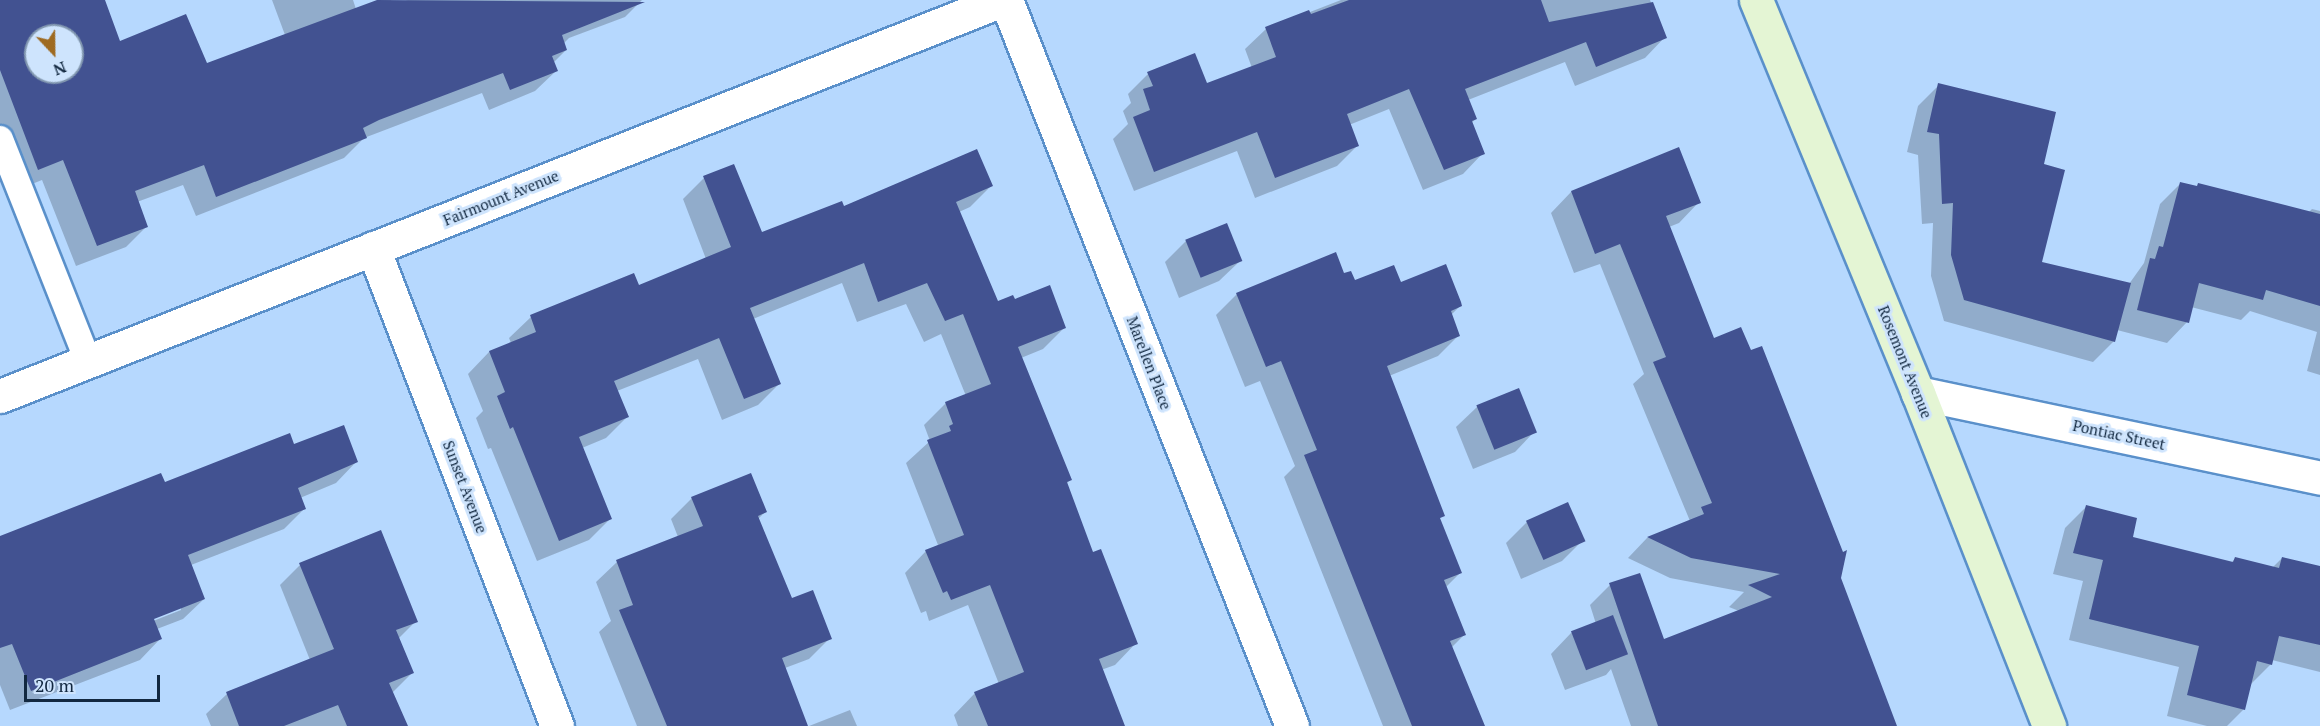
<!DOCTYPE html>
<html>
<head>
<meta charset="utf-8">
<style>
  body { margin:0 }
  #map { position:relative; width:2320px; height:726px; overflow:hidden; background:#b6d8fe; font-family:"PT Serif",serif }
  div>[style] { position:absolute }
  [style*='--x'] { left:calc(var(--x)*1px); top:calc(var(--y)*1px); width:calc(var(--w)*1px); rotate:calc(var(--a)*1deg) }
  .shadow>* { inset:0; background:#0003 }
  .building>* { inset:0; background:#425291; transform-origin:0 0 }
  .roads { filter:drop-shadow(2px 0 #5a90ca) drop-shadow(-2px 0 #5a90ca) drop-shadow(0 2px #5a90ca) drop-shadow(0 -2px #5a90ca) }
  .lane>* { height:26px; margin:-13px; padding:0 13px; transform-origin:13px; border-radius:13px; background:#fff }
  .street>* { height:33px; margin:-16.5px; padding:0 16.5px; transform-origin:16.5px; border-radius:16.5px; background:#fff }
  .secondary>* { height:33px; margin:-16.5px; padding:0 16.5px; transform-origin:16.5px; border-radius:16.5px; background:#e4f5d4 }
  span { translate:-50% -50%; white-space:nowrap; text-align:center; line-height:1.15; -webkit-text-stroke:6px #cee4fd; paint-order:stroke }
  .street-label { font-size:15px; color:#122840 }
  .north { position:absolute; left:24px; top:24px; width:60px; height:60px; box-sizing:border-box; background:#cee4fd; border:2px solid #8399b1; border-radius:50%; rotate:158deg; font-size:16px; font-weight:700; line-height:24px; text-align:center; color:#122840 }
  .north::after { content:''; display:block; margin:auto; width:21px; height:27px; background:#9e6a21; clip-path:polygon(50% 0,100% 100%,50% 72%,0 100%) }
  .scale { position:absolute; left:24px; top:675px; width:136px; height:27px; box-sizing:border-box; border:3px solid #122840; border-top:0; padding-left:8px; font-size:18px; line-height:21px; white-space:nowrap; color:#122840; -webkit-text-stroke:4px #cee4fd; paint-order:stroke }
</style>
</head>
<body>
<div id="map">
  <div class="shadow">
    <div style="clip-path:polygon(evenodd,0 0,103px 0,120px 43px,206px 65px,285px 35px,272px 0,353px 0,356px 9px,382px 0,391px 0,393px 5px,408px 0,642px 0,625px 17px,569px 38px,563px 44px,566px 50px,553px 63px,556px 71px,535px 91px,489px 110px,482px 93px,364px 138px,344px 158px,196px 216px,183px 185px,137px 202px,147px 226px,126px 247px,76px 266px,42px 180px,17px 190px,0 144px,0 0,36px 36px,72px 36px,72px 72px,36px 72px,36px 36px)"></div>
    <div style="clip-path:polygon(1341px 0,1650px 0,1665px 37px,1645px 58px,1575px 86px,1565px 62px,1468px 100px,1476px 119px,1471px 123px,1483px 153px,1463px 174px,1423px 190px,1389px 109px,1349px 125px,1358px 145px,1337px 166px,1255px 198px,1237px 151px,1134px 191px,1113px 139px,1128px 124px,1123px 111px,1131px 103px,1128px 94px,1148px 74px,1206px 85px,1252px 68px,1245px 49px,1266px 29px)"></div>
    <div style="clip-path:polygon(1939px 85px,2042px 165px,2040px 263px,2129px 284px,2144px 263px,2160px 204px,2180px 184px,2309px 212px,2312px 209px,2320px 211px,2320px 375px,2307px 371px,2317px 332px,2250px 311px,2241px 320px,2191px 307px,2187px 322px,2167px 343px,2117px 330px,2114px 341px,2093px 362px,1944px 321px,1931px 276px,1933px 223px,1922px 224px,1918px 155px,1907px 152px,1918px 106px)"></div>
    <div style="clip-path:polygon(1679px 149px,1699px 202px,1679px 223px,1669px 227px,1713px 339px,1840px 578px,1895px 726px,1631px 726px,1611px 669px,1606px 675px,1565px 690px,1551px 654px,1571px 633px,1596px 624px,1590px 605px,1610px 585px,1663px 641px,1739px 611px,1729px 607px,1744px 592px,1670px 578px,1628px 558px,1647px 538px,1690px 521px,1633px 384px,1644px 374px,1600px 264px,1574px 273px,1551px 213px,1571px 192px)"></div>
    <div style="clip-path:polygon(704px 178px,761px 234px,843px 208px,991px 186px,970px 207px,959px 212px,997px 303px,1014px 301px,1065px 327px,1043px 349px,1021px 358px,1070px 480px,1066px 484px,1092px 554px,1136px 643px,1115px 665px,1101px 670px,1123px 726px,958px 726px,954px 715px,975px 693px,999px 684px,968px 605px,929px 621px,926px 611px,921px 613px,905px 573px,926px 551px,938px 545px,906px 463px,930px 441px,924px 425px,946px 403px,966px 396px,941px 334px,924px 342px,906px 304px,857px 322px,842px 283px,753px 319px,779px 384px,758px 405px,722px 420px,698px 359px,617px 391px,627px 417px,606px 438px,582px 448px,610px 519px,589px 540px,537px 561px,491px 448px,488px 449px,476px 418px,483px 411px,468px 374px,489px 352px,511px 343px,509px 338px,531px 317px,638px 286px,706px 259px,683px 199px)"></div>
    <div style="clip-path:polygon(1186px 241px,1240px 261px,1219px 281px,1179px 298px,1165px 262px)"></div>
    <div style="clip-path:polygon(1344px 275px,1354px 282px,1400px 284px,1460px 306px,1451px 315px,1459px 335px,1438px 356px,1389px 376px,1443px 515px,1439px 519px,1460px 573px,1445px 588px,1464px 635px,1451px 648px,1483px 726px,1383px 726px,1284px 477px,1295px 466px,1260px 381px,1245px 387px,1216px 315px,1237px 294px)"></div>
    <div style="clip-path:polygon(1519px 390px,1535px 431px,1515px 452px,1473px 469px,1456px 427px,1477px 407px)"></div>
    <div style="clip-path:polygon(evenodd,293px 446px,356px 462px,336px 483px,300px 498px,304px 509px,284px 529px,191px 565px,204px 599px,183px 619px,157px 629px,160px 639px,140px 660px,10px 710px,0 685px,0 537px,164px 484px,293px 446px,181px 607px,181px 610px,148px 623px,147px 620px,181px 607px)"></div>
    <div style="clip-path:polygon(692px 498px,765px 512px,758px 519px,791px 600px,830px 638px,809px 659px,785px 668px,806px 726px,637px 726px,599px 632px,611px 621px,596px 582px,617px 562px,678px 537px,671px 519px)"></div>
    <div style="clip-path:polygon(2086px 507px,2131px 539px,2231px 563px,2235px 559px,2272px 568px,2282px 558px,2320px 567px,2320px 672px,2272px 660px,2271px 664px,2250px 685px,2244px 709px,2227px 726px,2207px 726px,2167px 716px,2179px 667px,2069px 640px,2083px 581px,2053px 574px,2065px 528px)"></div>
    <div style="clip-path:polygon(1527px 522px,1583px 540px,1562px 561px,1521px 579px,1506px 543px)"></div>
    <div style="clip-path:polygon(300px 565px,416px 621px,398px 639px,412px 673px,392px 693px,406px 726px,211px 726px,206px 714px,227px 694px,310px 660px,280px 585px)"></div>
    <div style="clip-path:polygon(850px 710px,857px 726px,809px 726px)"></div>
  </div>
  <div class="building">
    <div style="clip-path:polygon(evenodd,0 0,105px 0,120px 41px,186px 14px,207px 63px,377px 0,645px 2px,562px 35px,567px 50px,552px 56px,558px 71px,510px 90px,503px 73px,379px 120px,363px 128px,367px 138px,216px 197px,204px 165px,135px 191px,148px 227px,97px 246px,63px 160px,38px 170px,0 70px,0 0,36px 36px,72px 36px,72px 72px,36px 72px,36px 36px)"></div>
    <div style="clip-path:polygon(1349px 0,1541px 0,1549px 22px,1653px 2px,1667px 38px,1596px 67px,1586px 42px,1465px 89px,1477px 119px,1472px 121px,1485px 154px,1444px 170px,1409px 89px,1347px 114px,1359px 146px,1275px 178px,1257px 132px,1154px 172px,1133px 117px,1150px 110px,1143px 89px,1153px 86px,1147px 72px,1195px 53px,1207px 83px,1276px 57px,1265px 27px,1309px 10px,1311px 14px)"></div>
    <div style="clip-path:polygon(1938px 83px,2056px 112px,2044px 164px,2065px 170px,2042px 262px,2131px 283px,2115px 342px,1964px 300px,1951px 255px,1953px 203px,1942px 204px,1939px 134px,1927px 132px)"></div>
    <div style="clip-path:polygon(1679px 147px,1701px 203px,1666px 216px,1714px 338px,1741px 327px,1751px 350px,1762px 346px,1843px 552px,1847px 550px,1841px 578px,1897px 726px,1658px 726px,1609px 583px,1640px 573px,1664px 639px,1772px 597px,1748px 585px,1780px 574px,1691px 558px,1647px 537px,1704px 514px,1701px 507px,1712px 503px,1653px 362px,1666px 357px,1620px 244px,1595px 254px,1571px 191px)"></div>
    <div style="clip-path:polygon(977px 149px,993px 186px,956px 202px,998px 301px,1013px 295px,1015px 299px,1050px 285px,1066px 328px,1018px 347px,1072px 480px,1067px 482px,1093px 552px,1101px 549px,1138px 644px,1099px 659px,1125px 726px,988px 726px,974px 692px,1024px 672px,990px 585px,951px 600px,947px 591px,943px 593px,925px 550px,964px 535px,927px 440px,951px 431px,949px 426px,953px 424px,945px 402px,991px 384px,963px 314px,945px 321px,927px 283px,878px 302px,864px 263px,750px 308px,781px 384px,744px 399px,719px 338px,614px 381px,629px 417px,579px 437px,612px 519px,559px 541px,513px 427px,510px 429px,497px 396px,505px 392px,489px 351px,536px 332px,530px 315px,634px 273px,639px 285px,731px 247px,703px 176px,734px 164px,762px 232px,842px 201px,844px 206px)"></div>
    <div style="clip-path:polygon(2180px 182px,2197px 186px,2198px 183px,2320px 214px,2320px 306px,2266px 290px,2263px 300px,2199px 283px,2189px 323px,2137px 310px,2150px 258px,2155px 259px,2159px 246px,2163px 247px)"></div>
    <div style="left:1227px;top:223px;width:41px;height:45px;rotate:68deg"></div>
    <div style="clip-path:polygon(1336px 252px,1344px 273px,1351px 271px,1355px 280px,1394px 265px,1401px 282px,1446px 264px,1461px 302px,1462px 306px,1451px 311px,1460px 336px,1387px 366px,1445px 516px,1440px 518px,1462px 573px,1444px 580px,1466px 635px,1450px 641px,1485px 726px,1412px 726px,1304px 455px,1317px 450px,1281px 361px,1266px 367px,1236px 293px)"></div>
    <div style="left:1519px;top:388px;width:48px;height:46px;rotate:68deg"></div>
    <div style="clip-path:polygon(344px 425px,358px 462px,298px 488px,306px 509px,188px 555px,205px 599px,154px 619px,162px 639px,31px 691px,12px 644px,0 648px,0 536px,161px 473px,165px 482px,290px 433px,294px 444px)"></div>
    <div style="clip-path:polygon(751px 473px,767px 512px,758px 516px,792px 598px,813px 590px,832px 639px,782px 658px,808px 726px,667px 726px,619px 610px,633px 605px,616px 560px,703px 526px,691px 497px)"></div>
    <div style="left:1568px;top:502px;width:43px;height:46px;rotate:66deg"></div>
    <div style="clip-path:polygon(2086px 505px,2137px 518px,2133px 537px,2233px 562px,2235px 557px,2279px 568px,2282px 557px,2320px 566px,2320px 645px,2279px 636px,2272px 665px,2257px 661px,2245px 710px,2187px 695px,2199px 646px,2089px 619px,2103px 560px,2073px 553px)"></div>
    <div style="clip-path:polygon(381px 530px,418px 622px,396px 630px,414px 673px,389px 683px,408px 726px,347px 726px,338px 705px,284px 726px,239px 726px,226px 692px,334px 649px,299px 563px)"></div>
    <div style="left:1613px;top:615px;width:42px;height:45px;rotate:69deg"></div>
  </div>
  <div class="roads">
    <div class="lane">
      <div style="--x:0;--y:139;--w:239;--a:68.4"></div>
    </div>
    <div class="street">
      <div style="--x:1006;--y:0;--w:780;--a:68.5"></div>
      <div style="--x:373;--y:248;--w:512;--a:68.95"></div>
      <div style="--x:1918;--y:393;--w:411;--a:11.9"></div>
      <div style="--x:0;--y:396;--w:1077;--a:-21.56"></div>
    </div>
    <div class="secondary">
      <div style="--x:1756;--y:0;--w:425;--a:67.6"></div>
      <div style="--x:1918;--y:393;--w:358;--a:68.5"></div>
    </div>
  </div>
  <div class="street-label">
    <span style="left:501px;top:198px;rotate:-22deg">Fairmount Avenue</span>
    <span style="left:1905px;top:362px;rotate:68deg">Rosemont Avenue</span>
    <span style="left:1149px;top:363px;rotate:69deg">Marellen Place</span>
    <span style="left:2119px;top:435px;rotate:12deg">Pontiac Street</span>
    <span style="left:465px;top:487px;rotate:69deg">Sunset Avenue</span>
  </div>
  <div class="north">N</div>
  <div class="scale">20 m</div>
</div>
</body>
</html>
